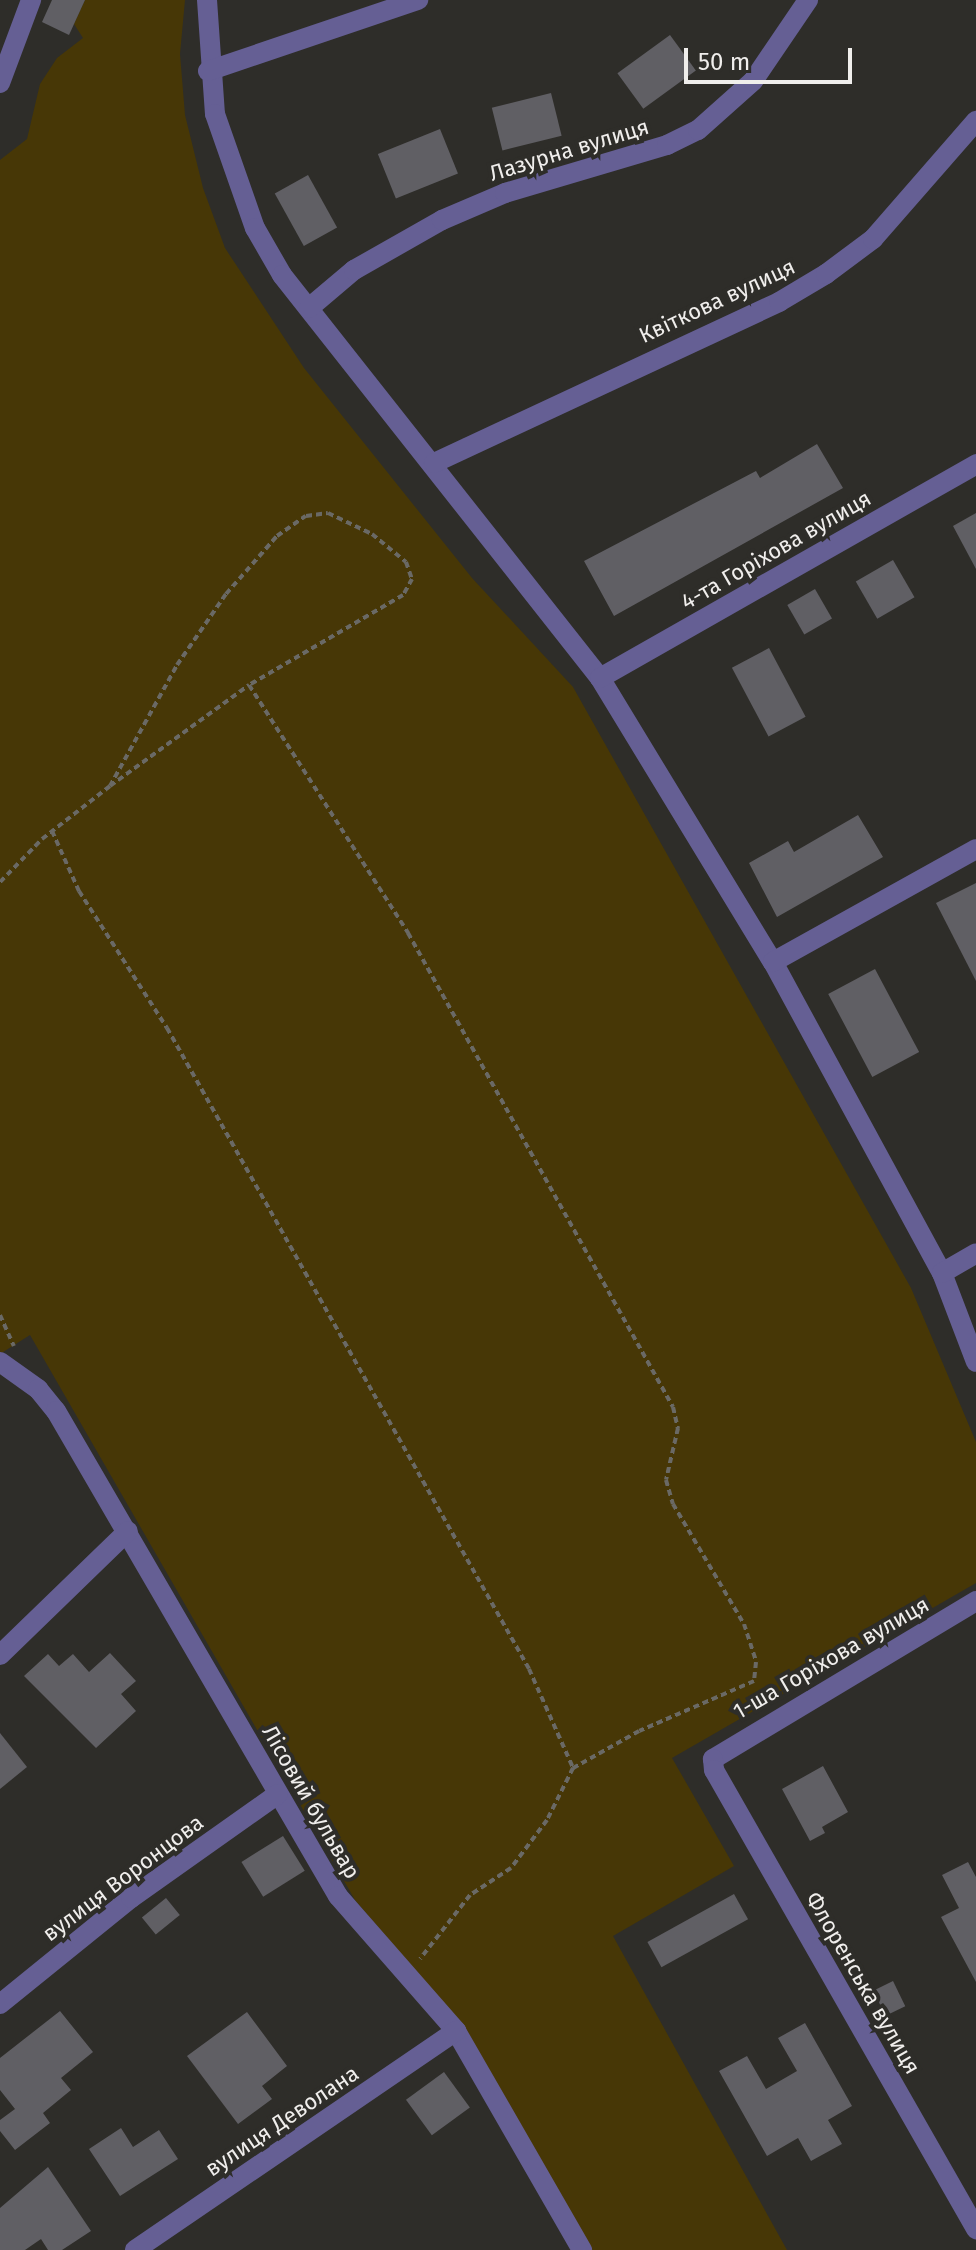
<!DOCTYPE html>
<html>
<head>
<meta charset="utf-8">
<style>
  body { margin:0 }
  #map { position:relative; width:976px; height:2250px; overflow:hidden; background:#2e2d29; font-family:"Fira Sans",sans-serif }
  div>[style] { position:absolute }
  [style*='--x'] { left:calc(var(--x)*1px); top:calc(var(--y)*1px); width:calc(var(--w)*1px); rotate:calc(var(--a)*1deg) }
  .green>* { inset:0; background:#473706 }
  .building>* { inset:0; background:#605f64; transform-origin:0 0 }
  .path>* { height:4px; margin-top:-2px; transform-origin:0; background:repeating-linear-gradient(90deg,#6a6965 0 6px,transparent 0 10px) }
  .minor>* { height:20px; margin:-10px; padding:0 10px; transform-origin:10px; border-radius:10px; background:#655f94 }
  span { translate:-50% -50%; white-space:nowrap; text-align:center; line-height:1.15; -webkit-text-stroke:8px #2e2d29; paint-order:stroke }
  .street-label { font-size:22px; color:#f0eeec }
  .scale { position:absolute; left:684px; top:48px; width:168px; height:36px; box-sizing:border-box; border:4px solid #f0eeec; border-top:0; padding-left:10px; font-size:24px; line-height:28px; white-space:nowrap; color:#f0eeec; -webkit-text-stroke:6px #2e2d29; paint-order:stroke }
</style>
</head>
<body>
<div id="map">
  <div class="green">
    <div style="clip-path:polygon(85px 0,185px 0,180px 54px,185px 115px,203px 188px,225px 248px,304px 368px,472px 578px,573px 687px,911px 1288px,976px 1442px,976px 1583px,672px 1758px,734px 1866px,613px 1936px,787px 2250px,590px 2250px,463px 2027px,355px 1900px,30px 1335px,0 1354px,0 160px,27px 139px,40px 84px,57px 58px,83px 38px,74px 24px)"></div>
  </div>
  <div class="building">
    <div style="clip-path:polygon(52px 0,85px 0,69px 35px,42px 22px)"></div>
    <div style="left:670px;top:35px;width:44px;height:65px;rotate:54deg"></div>
    <div style="left:551px;top:93px;width:44px;height:61px;rotate:76deg"></div>
    <div style="left:440px;top:129px;width:48px;height:67px;rotate:68deg"></div>
    <div style="left:308px;top:175px;width:60px;height:38px;rotate:61deg"></div>
    <div style="clip-path:polygon(817px 444px,843px 488px,614px 616px,584px 561px,756px 471px,760px 478px)"></div>
    <div style="clip-path:polygon(976px 513px,976px 569px,953px 526px)"></div>
    <div style="left:893px;top:560px;width:43px;height:43px;rotate:60deg"></div>
    <div style="left:815px;top:589px;width:34px;height:32px;rotate:60deg"></div>
    <div style="left:769px;top:648px;width:78px;height:42px;rotate:62deg"></div>
    <div style="clip-path:polygon(858px 815px,883px 857px,777px 917px,749px 863px,788px 841px,794px 852px)"></div>
    <div style="clip-path:polygon(976px 883px,976px 981px,936px 903px)"></div>
    <div style="left:875px;top:969px;width:94px;height:53px;rotate:62deg"></div>
    <div style="clip-path:polygon(110px 1653px,136px 1681px,121px 1694px,136px 1711px,96px 1748px,24px 1676px,48px 1654px,59px 1666px,73px 1654px,89px 1672px)"></div>
    <div style="clip-path:polygon(0 1733px,27px 1767px,0 1789px)"></div>
    <div style="clip-path:polygon(823px 1766px,848px 1812px,822px 1827px,825px 1833px,810px 1841px,782px 1789px)"></div>
    <div style="left:283px;top:1836px;width:41px;height:49px;rotate:58deg"></div>
    <div style="clip-path:polygon(968px 1862px,976px 1877px,976px 1982px,941px 1917px,959px 1908px,942px 1875px)"></div>
    <div style="left:734px;top:1894px;width:29px;height:99px;rotate:61deg"></div>
    <div style="left:166px;top:1898px;width:22px;height:31px;rotate:51deg"></div>
    <div style="left:893px;top:1981px;width:28px;height:22px;rotate:64deg"></div>
    <div style="clip-path:polygon(60px 2011px,93px 2052px,61px 2078px,71px 2090px,43px 2113px,50px 2123px,15px 2150px,0 2131px,0 2120px,15px 2109px,0 2090px,0 2058px)"></div>
    <div style="clip-path:polygon(247px 2012px,287px 2066px,262px 2086px,272px 2099px,238px 2124px,187px 2056px)"></div>
    <div style="clip-path:polygon(805px 2023px,852px 2106px,828px 2120px,842px 2144px,811px 2161px,798px 2138px,767px 2156px,719px 2071px,747px 2056px,766px 2089px,797px 2071px,778px 2038px)"></div>
    <div style="left:444px;top:2072px;width:44px;height:47px;rotate:54deg"></div>
    <div style="clip-path:polygon(121px 2128px,133px 2147px,159px 2130px,178px 2159px,120px 2196px,89px 2149px)"></div>
    <div style="clip-path:polygon(48px 2167px,91px 2231px,62px 2250px,48px 2250px,41px 2239px,25px 2250px,0 2250px,0 2208px)"></div>
  </div>
  <div class="path">
    <div style="--x:110;--y:786;--w:172;--a:-36"></div>
    <div style="--x:249;--y:685;--w:295;--a:57.3"></div>
    <div style="--x:408;--y:933;--w:543;--a:60.79"></div>
    <div style="--x:673;--y:1407;--w:22;--a:77"></div>
    <div style="--x:678;--y:1428;--w:53;--a:103"></div>
    <div style="--x:666;--y:1480;--w:25;--a:74"></div>
    <div style="--x:673;--y:1504;--w:139;--a:59.4"></div>
    <div style="--x:744;--y:1624;--w:40;--a:72"></div>
    <div style="--x:756;--y:1662;--w:19;--a:96"></div>
    <div style="--x:754;--y:1681;--w:125;--a:156.5"></div>
    <div style="--x:639;--y:1731;--w:76;--a:150.7"></div>
    <div style="--x:573;--y:1768;--w:58;--a:116.6"></div>
    <div style="--x:547;--y:1820;--w:60;--a:126.9"></div>
    <div style="--x:511;--y:1868;--w:49;--a:146.6"></div>
    <div style="--x:470;--y:1895;--w:81;--a:128"></div>
    <div style="--x:52;--y:831;--w:66;--a:65.8"></div>
    <div style="--x:79;--y:891;--w:163;--a:57.3"></div>
    <div style="--x:167;--y:1028;--w:736;--a:60.54"></div>
    <div style="--x:529;--y:1669;--w:108;--a:66"></div>
    <div style="--x:0;--y:882;--w:60;--a:-45.7"></div>
    <div style="--x:42;--y:839;--w:86;--a:-37.9"></div>
    <div style="--x:110;--y:786;--w:138;--a:-61"></div>
    <div style="--x:177;--y:665;--w:86;--a:-55.4"></div>
    <div style="--x:226;--y:594;--w:77;--a:-48.7"></div>
    <div style="--x:277;--y:536;--w:35;--a:-35"></div>
    <div style="--x:306;--y:516;--w:22;--a:-8"></div>
    <div style="--x:328;--y:513;--w:49;--a:25.5"></div>
    <div style="--x:372;--y:534;--w:44;--a:39.5"></div>
    <div style="--x:406;--y:562;--w:18;--a:71"></div>
    <div style="--x:412;--y:579;--w:18;--a:119"></div>
    <div style="--x:403;--y:595;--w:178;--a:149.7"></div>
    <div style="--x:0;--y:1315;--w:34;--a:66"></div>
  </div>
  <div class="minor">
    <div style="--x:207;--y:0;--w:114;--a:86"></div>
    <div style="--x:215;--y:114;--w:121;--a:70.7"></div>
    <div style="--x:255;--y:228;--w:54;--a:60.1"></div>
    <div style="--x:282;--y:275;--w:513;--a:51.72"></div>
    <div style="--x:600;--y:678;--w:333;--a:58.7"></div>
    <div style="--x:773;--y:962;--w:354;--a:61.5"></div>
    <div style="--x:942;--y:1273;--w:95;--a:69.1"></div>
    <div style="--x:208;--y:71;--w:222;--a:-18.7"></div>
    <div style="--x:0;--y:83;--w:89;--a:-69.5"></div>
    <div style="--x:309;--y:308;--w:59;--a:-40.2"></div>
    <div style="--x:354;--y:270;--w:101;--a:-29.6"></div>
    <div style="--x:442;--y:220;--w:69;--a:-23.2"></div>
    <div style="--x:505;--y:193;--w:169;--a:-16.5"></div>
    <div style="--x:667;--y:145;--w:34;--a:-26"></div>
    <div style="--x:698;--y:130;--w:74;--a:-41.7"></div>
    <div style="--x:753;--y:81;--w:98;--a:-55.8"></div>
    <div style="--x:434;--y:463;--w:381;--a:-25"></div>
    <div style="--x:779;--y:302;--w:55;--a:-30.8"></div>
    <div style="--x:826;--y:274;--w:59;--a:-36.7"></div>
    <div style="--x:873;--y:239;--w:157;--a:-48.9"></div>
    <div style="--x:600;--y:678;--w:433;--a:-29.6"></div>
    <div style="--x:773;--y:962;--w:232;--a:-29.1"></div>
    <div style="--x:942;--y:1273;--w:39;--a:-30"></div>
    <div style="--x:0;--y:1362;--w:47;--a:35.4"></div>
    <div style="--x:38;--y:1389;--w:28;--a:51"></div>
    <div style="--x:56;--y:1411;--w:561;--a:59.82"></div>
    <div style="--x:338;--y:1896;--w:179;--a:48.8"></div>
    <div style="--x:456;--y:2031;--w:253;--a:60.1"></div>
    <div style="--x:976;--y:1601;--w:307;--a:149"></div>
    <div style="--x:713;--y:1759;--w:11;--a:85"></div>
    <div style="--x:714;--y:1770;--w:529;--a:60.28"></div>
    <div style="--x:0;--y:1655;--w:178;--a:-44.1"></div>
    <div style="--x:0;--y:2004;--w:169;--a:-39"></div>
    <div style="--x:131;--y:1898;--w:180;--a:-35.3"></div>
    <div style="--x:135;--y:2250;--w:389;--a:-34.3"></div>
  </div>
  <div class="street-label">
    <span style="left:569px;top:150px;rotate:-17deg">Лазурна вулиця</span>
    <span style="left:717px;top:301px;rotate:-25deg">Квіткова вулиця</span>
    <span style="left:776px;top:550px;rotate:-30deg">4-та Горіхова вулиця</span>
    <span style="left:831px;top:1658px;rotate:-30deg">1-ша Горіхова вулиця</span>
    <span style="left:311px;top:1802px;rotate:60deg">Лісовий бульвар</span>
    <span style="left:123px;top:1878px;rotate:-37deg">вулиця Воронцова</span>
    <span style="left:863px;top:1983px;rotate:60deg">Флоренська вулиця</span>
    <span style="left:282px;top:2121px;rotate:-34deg">вулиця Деволана</span>
  </div>
  <div class="scale">50 m</div>
</div>
</body>
</html>
